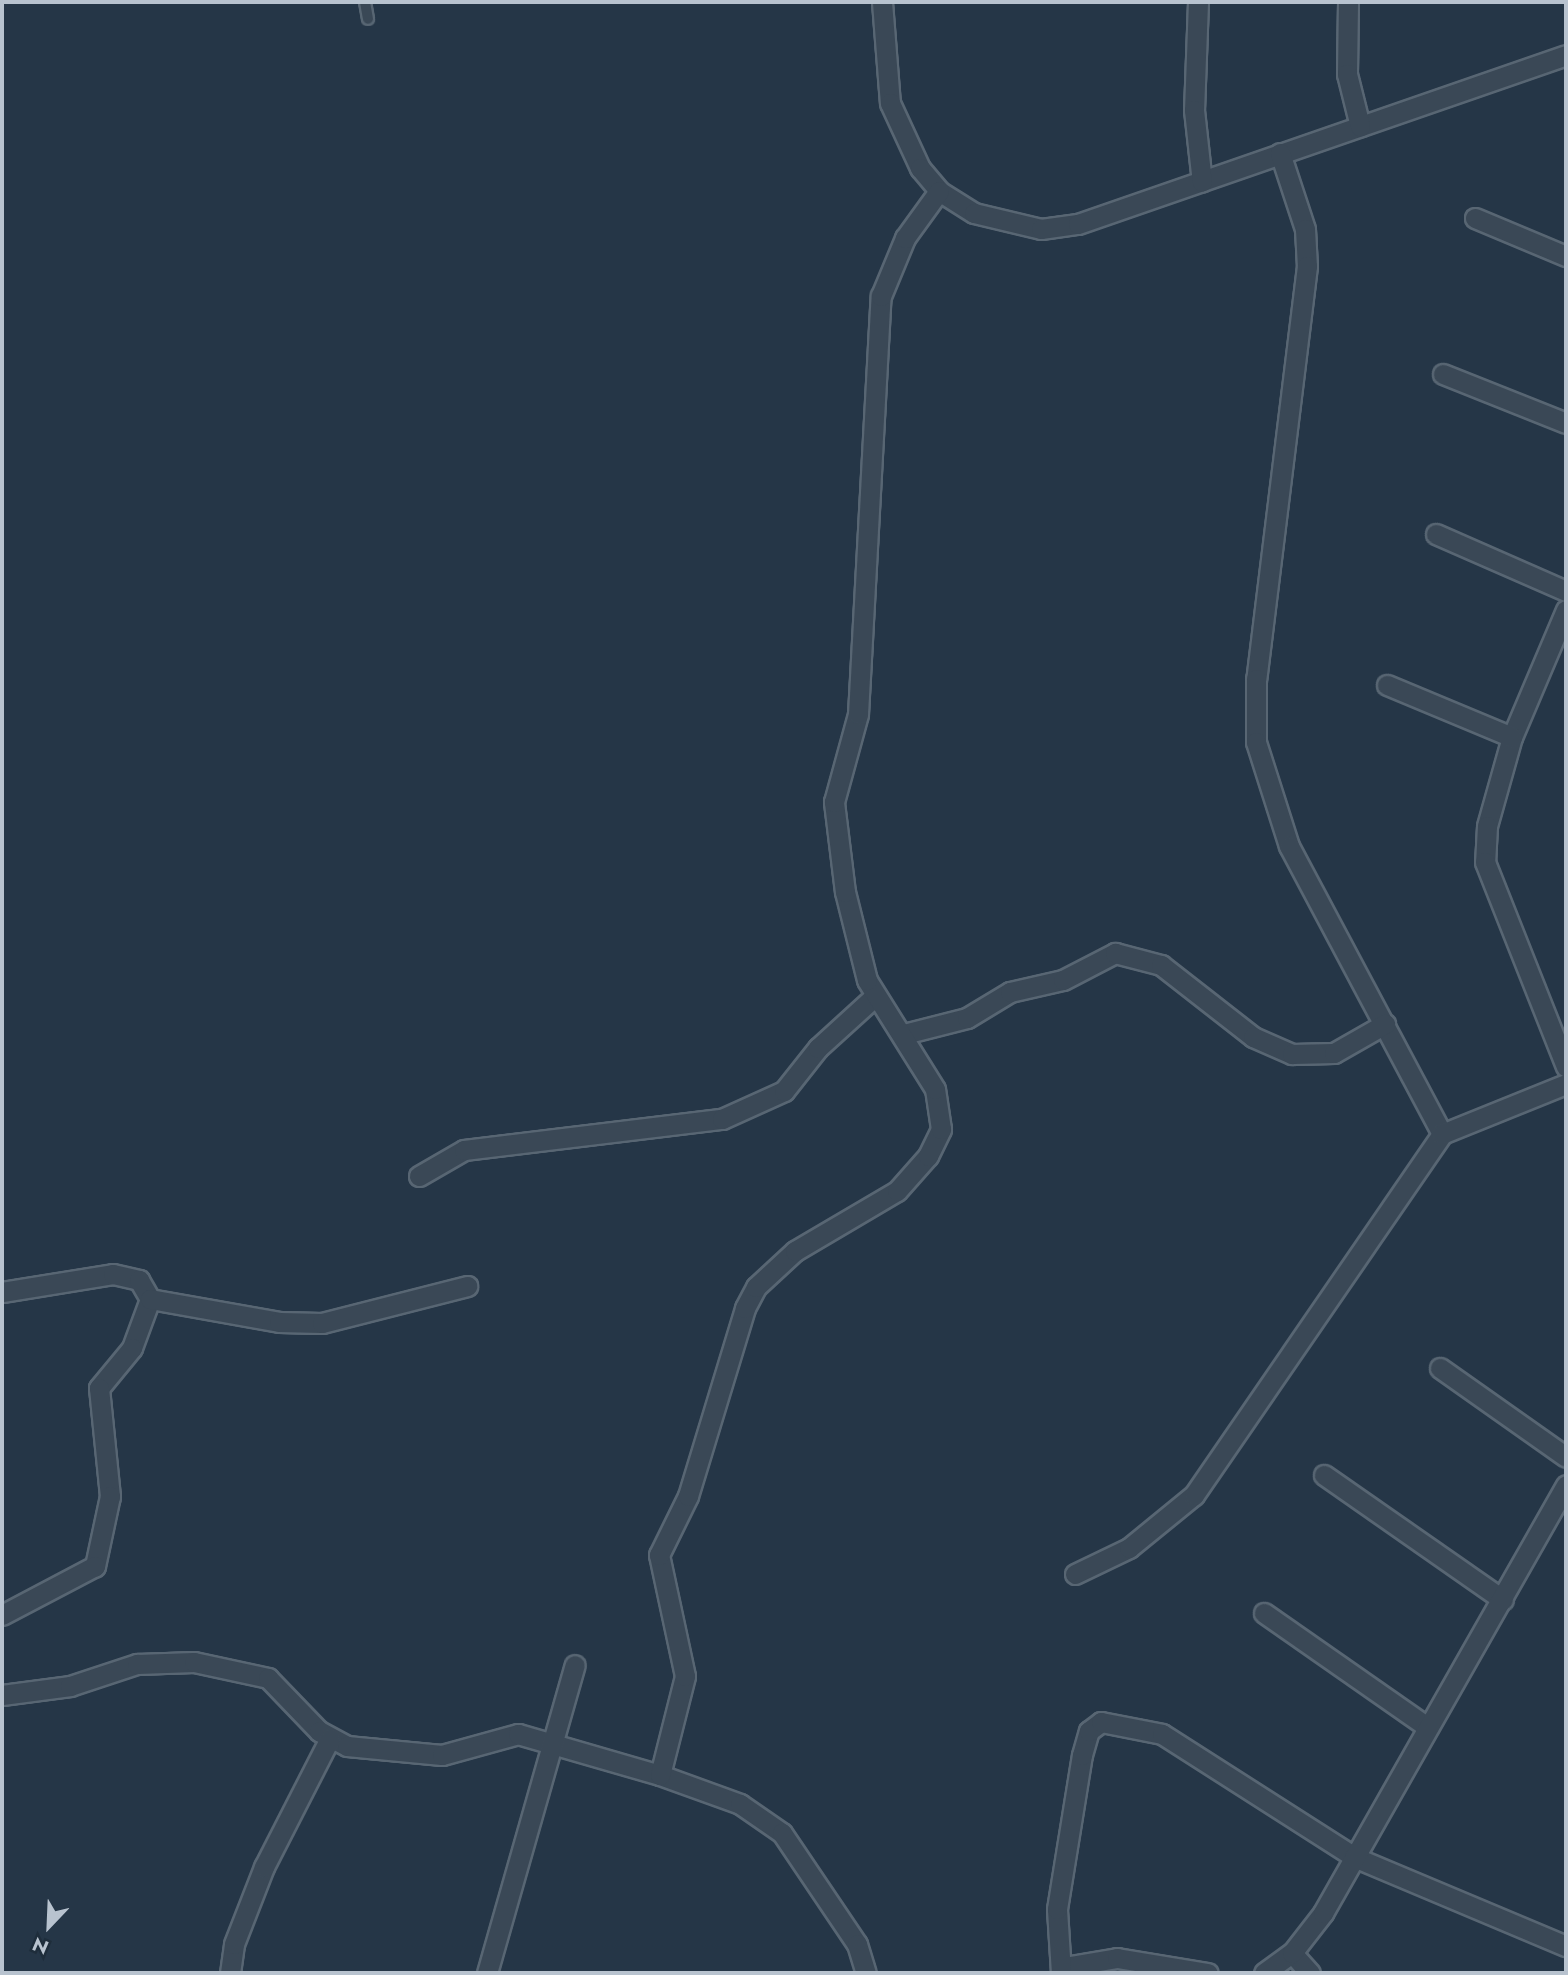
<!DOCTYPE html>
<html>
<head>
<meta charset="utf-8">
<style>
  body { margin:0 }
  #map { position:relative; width:1568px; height:1975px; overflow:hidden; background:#253647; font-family:Jost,sans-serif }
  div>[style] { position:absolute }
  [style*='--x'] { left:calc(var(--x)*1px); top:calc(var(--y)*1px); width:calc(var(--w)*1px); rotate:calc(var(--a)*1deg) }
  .roads { filter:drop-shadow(2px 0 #586673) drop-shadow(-2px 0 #586673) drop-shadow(0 2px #586673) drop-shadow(0 -2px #586673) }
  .lane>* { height:10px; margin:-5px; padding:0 5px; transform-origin:5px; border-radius:5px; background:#3a4856 }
  .street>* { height:19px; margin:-9.5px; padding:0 9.5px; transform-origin:9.5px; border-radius:9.5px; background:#3a4856 }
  span { translate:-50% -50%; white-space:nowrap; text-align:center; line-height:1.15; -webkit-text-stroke:7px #1e2d3b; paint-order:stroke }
  .frame { position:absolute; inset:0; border:4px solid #b8c3cf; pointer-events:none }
  .north { position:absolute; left:14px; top:1891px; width:70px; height:70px; -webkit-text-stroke:5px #1e2d3b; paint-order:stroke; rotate:203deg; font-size:19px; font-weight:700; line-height:28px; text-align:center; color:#b8c3cf }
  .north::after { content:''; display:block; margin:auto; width:24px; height:32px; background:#b8c3cf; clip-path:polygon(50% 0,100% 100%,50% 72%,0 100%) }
</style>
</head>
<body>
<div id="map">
  <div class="roads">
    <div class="lane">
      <div style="--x:365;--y:2;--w:17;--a:80"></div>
    </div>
    <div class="street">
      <div style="--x:882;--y:2;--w:101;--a:85.5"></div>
      <div style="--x:890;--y:103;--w:72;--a:65.2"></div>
      <div style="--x:920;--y:168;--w:30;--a:50"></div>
      <div style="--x:939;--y:191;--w:41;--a:32.2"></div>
      <div style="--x:974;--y:213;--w:69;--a:13.4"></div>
      <div style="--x:1041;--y:229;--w:37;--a:-8"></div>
      <div style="--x:1078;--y:224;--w:516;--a:-19.1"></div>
      <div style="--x:1198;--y:2;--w:108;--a:92.1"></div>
      <div style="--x:1194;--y:110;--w:72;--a:83.7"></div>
      <div style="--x:1348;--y:2;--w:72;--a:90.8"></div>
      <div style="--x:1347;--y:74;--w:54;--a:76"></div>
      <div style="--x:1280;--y:153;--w:80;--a:71.8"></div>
      <div style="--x:1305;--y:229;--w:37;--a:87"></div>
      <div style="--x:1307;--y:266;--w:416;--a:97"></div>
      <div style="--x:1256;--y:679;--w:63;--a:90"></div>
      <div style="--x:1256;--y:742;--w:109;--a:72.4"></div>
      <div style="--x:1289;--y:846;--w:326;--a:62"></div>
      <div style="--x:1475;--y:218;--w:99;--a:22.7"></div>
      <div style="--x:1443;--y:374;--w:132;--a:21.7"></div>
      <div style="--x:1436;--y:534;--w:142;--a:23.7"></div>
      <div style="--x:1566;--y:610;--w:138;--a:113"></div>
      <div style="--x:1512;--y:737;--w:92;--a:105.7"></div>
      <div style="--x:1487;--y:826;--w:36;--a:93"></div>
      <div style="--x:1485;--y:862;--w:220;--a:68.4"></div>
      <div style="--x:1387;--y:685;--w:135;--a:22.6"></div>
      <div style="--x:904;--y:1034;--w:65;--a:-14.3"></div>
      <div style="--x:967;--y:1018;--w:50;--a:-31.2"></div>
      <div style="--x:1010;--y:992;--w:54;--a:-12.8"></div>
      <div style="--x:1063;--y:980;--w:59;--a:-27.4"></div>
      <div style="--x:1115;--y:953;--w:48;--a:14.6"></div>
      <div style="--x:1161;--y:965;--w:117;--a:38"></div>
      <div style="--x:1253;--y:1037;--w:43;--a:23.6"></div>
      <div style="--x:1292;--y:1054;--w:42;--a:-1.4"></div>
      <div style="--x:1334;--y:1053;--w:59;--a:-29.6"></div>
      <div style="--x:419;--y:1176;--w:52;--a:-30"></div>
      <div style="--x:464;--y:1150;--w:260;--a:-6.9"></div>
      <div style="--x:722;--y:1119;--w:68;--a:-24.3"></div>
      <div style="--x:784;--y:1091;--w:55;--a:-51.7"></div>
      <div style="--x:818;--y:1048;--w:76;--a:-42.3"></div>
      <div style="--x:2;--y:1292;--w:112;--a:-9.2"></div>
      <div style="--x:113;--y:1274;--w:27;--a:13"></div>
      <div style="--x:139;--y:1280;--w:22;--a:60"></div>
      <div style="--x:150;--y:1299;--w:52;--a:110.2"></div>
      <div style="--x:132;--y:1348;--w:52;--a:129.5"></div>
      <div style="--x:99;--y:1388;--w:109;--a:84.2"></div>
      <div style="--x:110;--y:1496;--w:72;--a:102.1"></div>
      <div style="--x:95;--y:1566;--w:105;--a:152.2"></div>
      <div style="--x:150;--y:1299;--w:131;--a:10.1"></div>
      <div style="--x:279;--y:1322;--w:43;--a:1.3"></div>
      <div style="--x:322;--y:1323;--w:150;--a:-14.3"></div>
      <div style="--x:1440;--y:1368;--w:154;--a:35.2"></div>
      <div style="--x:1324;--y:1475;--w:218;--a:34.9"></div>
      <div style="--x:1075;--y:1574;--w:60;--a:-25.7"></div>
      <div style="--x:1129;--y:1548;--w:84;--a:-39.2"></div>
      <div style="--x:1194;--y:1495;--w:438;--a:-55.5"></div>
      <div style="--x:1442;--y:1134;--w:134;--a:-22"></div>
      <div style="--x:1264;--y:1613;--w:198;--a:34.9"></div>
      <div style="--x:2;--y:1695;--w:69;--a:-7.5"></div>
      <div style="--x:70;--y:1686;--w:71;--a:-18.2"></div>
      <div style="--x:137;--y:1664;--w:57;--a:-2"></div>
      <div style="--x:194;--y:1662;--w:76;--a:12.2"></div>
      <div style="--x:268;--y:1678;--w:74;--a:46.1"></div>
      <div style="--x:319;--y:1731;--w:32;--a:28"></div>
      <div style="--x:347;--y:1746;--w:95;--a:5.4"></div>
      <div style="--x:442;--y:1755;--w:79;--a:-15.4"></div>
      <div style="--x:518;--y:1734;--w:148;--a:16.1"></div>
      <div style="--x:660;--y:1775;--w:85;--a:19.9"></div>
      <div style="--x:740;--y:1804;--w:51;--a:34.6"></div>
      <div style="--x:782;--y:1833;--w:134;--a:56"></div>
      <div style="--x:857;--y:1944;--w:30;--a:73"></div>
      <div style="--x:660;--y:1775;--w:102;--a:-75.8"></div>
      <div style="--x:685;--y:1676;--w:124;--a:-102.1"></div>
      <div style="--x:659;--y:1555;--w:66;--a:-63.8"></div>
      <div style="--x:688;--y:1496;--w:196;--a:-73.1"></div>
      <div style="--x:745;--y:1308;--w:24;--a:-62"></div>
      <div style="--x:756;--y:1287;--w:53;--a:-42.7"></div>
      <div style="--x:795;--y:1251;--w:118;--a:-30.5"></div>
      <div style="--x:897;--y:1191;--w:47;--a:-48.5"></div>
      <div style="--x:928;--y:1156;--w:30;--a:-64"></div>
      <div style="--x:941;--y:1129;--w:40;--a:-98.5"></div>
      <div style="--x:935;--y:1089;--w:128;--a:-122"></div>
      <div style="--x:867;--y:980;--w:91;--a:-104"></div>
      <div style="--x:845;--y:892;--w:91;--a:-97"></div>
      <div style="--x:834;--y:802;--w:91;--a:-74.7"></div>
      <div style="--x:858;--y:714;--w:419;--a:-86.9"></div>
      <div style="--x:881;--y:296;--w:63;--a:-67.5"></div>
      <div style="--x:905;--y:238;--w:58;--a:-54.1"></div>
      <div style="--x:1292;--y:1953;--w:27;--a:48"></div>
      <div style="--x:1064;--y:1967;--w:54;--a:-9.6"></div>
      <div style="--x:1117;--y:1958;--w:92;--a:9.4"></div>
      <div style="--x:230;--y:1973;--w:29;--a:-82"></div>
      <div style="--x:234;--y:1944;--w:83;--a:-68.7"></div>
      <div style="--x:264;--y:1867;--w:145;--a:-62.9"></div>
      <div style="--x:487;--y:1973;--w:320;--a:-74.1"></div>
      <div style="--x:1061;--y:1973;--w:64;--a:-93.6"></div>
      <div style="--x:1057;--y:1909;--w:156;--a:-80.8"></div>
      <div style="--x:1082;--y:1755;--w:25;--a:-74"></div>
      <div style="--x:1089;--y:1731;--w:15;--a:-37"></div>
      <div style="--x:1101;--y:1722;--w:62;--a:11.1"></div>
      <div style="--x:1162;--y:1734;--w:228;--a:32.6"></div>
      <div style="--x:1354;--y:1857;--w:230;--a:22.8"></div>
      <div style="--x:1264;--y:1973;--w:34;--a:-36"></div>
      <div style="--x:1292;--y:1953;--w:51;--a:-52.2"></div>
      <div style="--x:1323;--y:1913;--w:492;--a:-60.4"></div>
    </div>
  </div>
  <div class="frame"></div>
  <div class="north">N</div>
</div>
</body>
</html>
